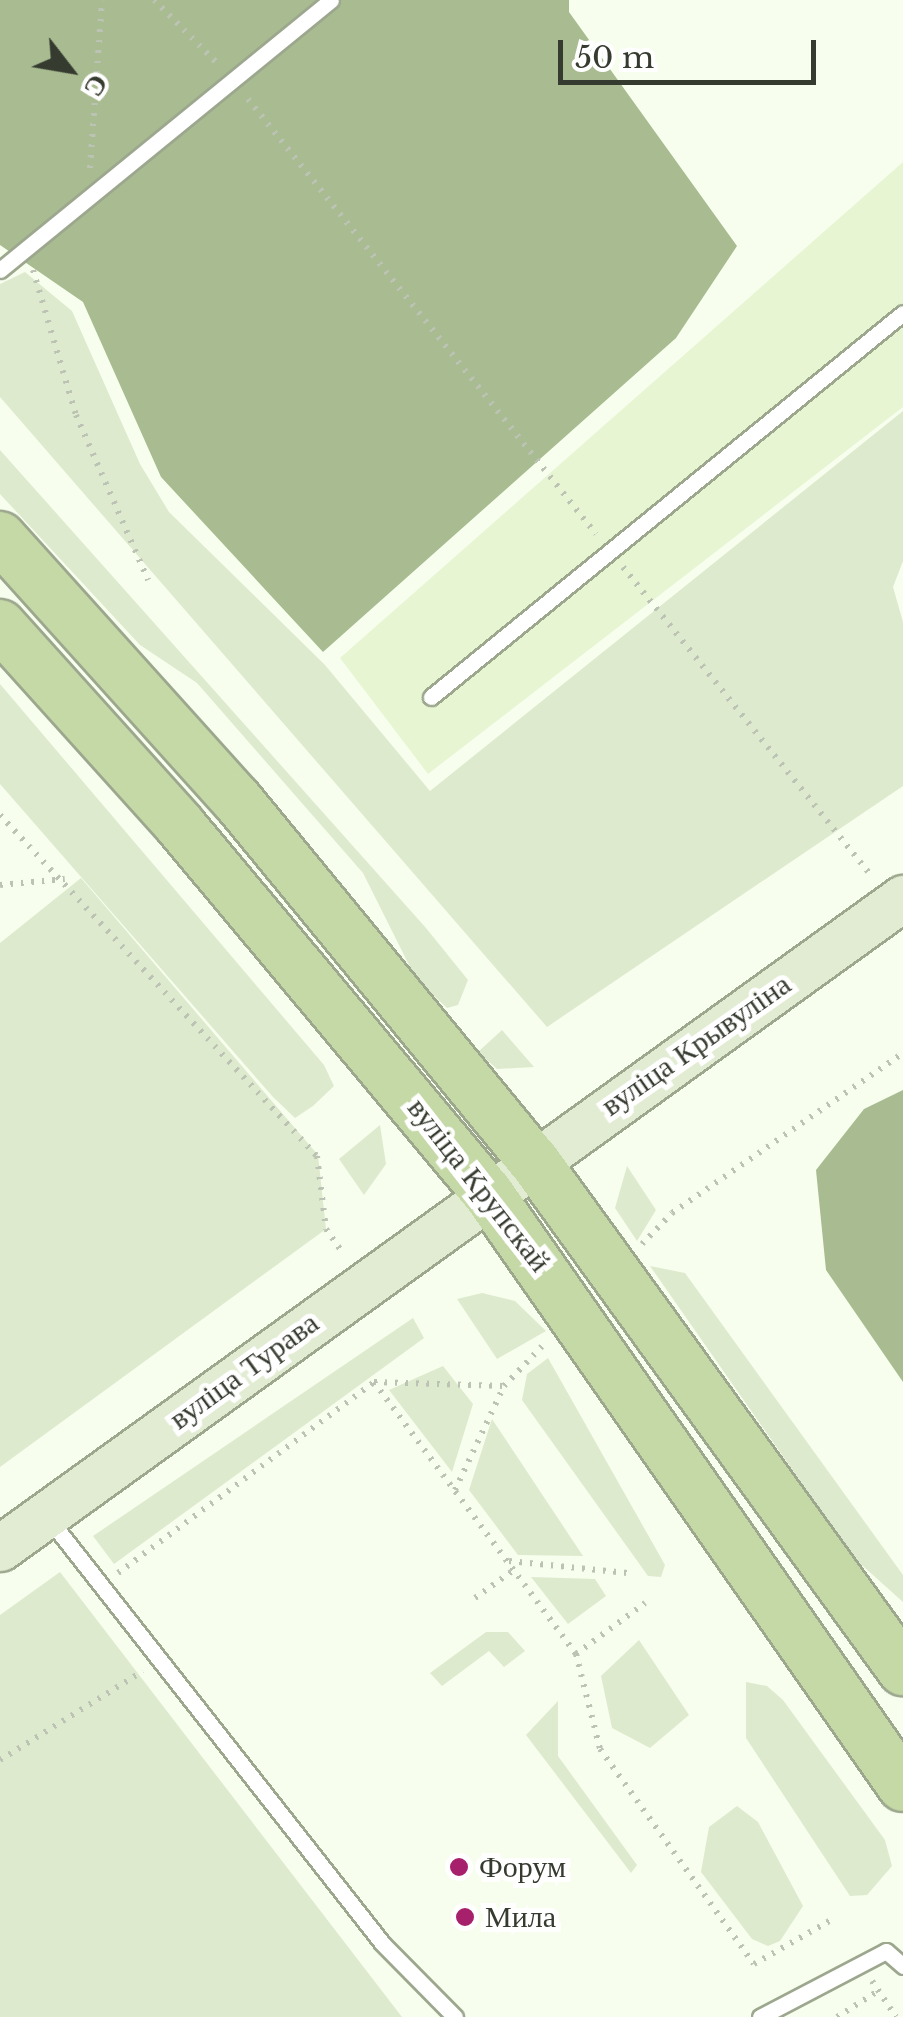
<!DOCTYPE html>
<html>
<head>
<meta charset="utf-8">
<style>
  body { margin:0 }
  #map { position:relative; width:903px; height:2017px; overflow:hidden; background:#f7feee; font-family:"Libre Baskerville",serif }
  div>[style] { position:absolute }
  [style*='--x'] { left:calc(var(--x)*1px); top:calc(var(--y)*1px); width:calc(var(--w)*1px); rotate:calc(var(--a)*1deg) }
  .built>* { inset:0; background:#e7f5d3 }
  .green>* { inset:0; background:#deeace }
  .forest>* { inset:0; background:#a9bc91 }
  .path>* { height:6px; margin-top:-3px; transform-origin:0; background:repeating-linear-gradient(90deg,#bcc3b4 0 2.5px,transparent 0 10.5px) }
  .roads { filter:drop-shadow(2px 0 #9ca78e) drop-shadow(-2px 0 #9ca78e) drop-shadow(0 2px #9ca78e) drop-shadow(0 -2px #9ca78e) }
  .lane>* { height:15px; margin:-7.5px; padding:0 7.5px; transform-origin:7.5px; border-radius:7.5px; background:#fff }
  .secondary>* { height:45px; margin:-22.5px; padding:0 22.5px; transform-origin:22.5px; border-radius:22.5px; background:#e2ecd3 }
  .primary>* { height:50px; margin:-25px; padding:0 25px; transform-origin:25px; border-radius:25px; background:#c5d9a7 }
  .dots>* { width:28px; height:28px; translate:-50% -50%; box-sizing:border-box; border:5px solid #fff; border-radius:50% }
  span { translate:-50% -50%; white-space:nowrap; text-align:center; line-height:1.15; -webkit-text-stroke:10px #fff; paint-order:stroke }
  .street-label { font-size:30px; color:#363b30 }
  .poi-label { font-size:30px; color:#363b30 }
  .left { translate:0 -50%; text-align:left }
  .north { position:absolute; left:20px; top:20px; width:100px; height:100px; -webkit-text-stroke:8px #fff; paint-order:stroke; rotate:121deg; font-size:28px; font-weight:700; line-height:40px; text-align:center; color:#363b30 }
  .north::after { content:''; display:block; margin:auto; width:35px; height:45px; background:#363b30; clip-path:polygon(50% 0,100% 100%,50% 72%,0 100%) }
  .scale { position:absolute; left:558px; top:40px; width:258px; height:45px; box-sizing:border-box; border:5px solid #363b30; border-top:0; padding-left:12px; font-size:30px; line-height:35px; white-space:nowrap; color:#363b30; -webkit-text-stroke:8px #fff; paint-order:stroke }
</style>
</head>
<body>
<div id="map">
  <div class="built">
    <div style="clip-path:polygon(903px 162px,903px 407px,428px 774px,340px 658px)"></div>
  </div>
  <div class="green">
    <div style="clip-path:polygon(25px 272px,72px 311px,140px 464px,169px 512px,325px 665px,430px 791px,903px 411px,903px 561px,893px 587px,903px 622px,903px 786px,547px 1027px,0 397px,0 284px)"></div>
    <div style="clip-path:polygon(0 450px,426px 928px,468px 980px,458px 1005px,447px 1008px,416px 979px,363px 873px,197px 683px,140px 645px,0 494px)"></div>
    <div style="clip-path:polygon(0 684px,324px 1065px,334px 1086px,313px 1106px,295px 1118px,273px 1097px,0 784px)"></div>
    <div style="clip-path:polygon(81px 878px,318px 1155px,326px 1229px,0 1467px,0 943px)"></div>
    <div style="clip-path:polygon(502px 1030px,534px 1067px,497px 1069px,478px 1052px)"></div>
    <div style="clip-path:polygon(380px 1125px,386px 1164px,364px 1195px,339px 1159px)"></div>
    <div style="clip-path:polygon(627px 1166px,656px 1210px,637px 1241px,615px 1208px)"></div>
    <div style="clip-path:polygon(650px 1266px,685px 1273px,903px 1575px,903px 1602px,854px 1558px)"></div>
    <div style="clip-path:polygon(482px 1293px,515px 1301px,546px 1331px,497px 1359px,457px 1299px)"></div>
    <div style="clip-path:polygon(413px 1318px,424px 1338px,114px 1564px,93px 1536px)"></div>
    <div style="clip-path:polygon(548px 1358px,665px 1565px,661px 1577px,648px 1576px,522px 1400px,527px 1374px)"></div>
    <div style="clip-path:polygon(443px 1366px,473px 1404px,452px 1472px,389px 1390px)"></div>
    <div style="clip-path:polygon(492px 1419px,583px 1556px,518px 1555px,469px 1490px)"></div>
    <div style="clip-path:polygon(60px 1572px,402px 2017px,0 2017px,0 1615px)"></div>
    <div style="clip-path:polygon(531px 1577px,595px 1579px,606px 1596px,568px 1624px)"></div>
    <div style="clip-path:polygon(486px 1632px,508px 1632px,525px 1651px,504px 1667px,489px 1651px,442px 1686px,430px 1673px)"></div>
    <div style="clip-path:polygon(639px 1640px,689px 1715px,650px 1748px,612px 1728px,601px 1676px)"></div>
    <div style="clip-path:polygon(746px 1682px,767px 1686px,783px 1700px,885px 1840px,892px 1866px,867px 1895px,850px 1896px,746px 1738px)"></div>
    <div style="clip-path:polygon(558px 1701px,558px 1756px,637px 1865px,631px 1873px,526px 1735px)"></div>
    <div style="clip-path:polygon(737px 1806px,758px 1822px,803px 1906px,780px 1941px,768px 1946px,752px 1939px,701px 1872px,709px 1827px)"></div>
  </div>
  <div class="forest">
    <div style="clip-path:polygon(0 0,569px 0,569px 12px,737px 246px,676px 338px,323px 652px,161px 477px,83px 302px,0 245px)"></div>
    <div style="clip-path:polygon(903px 1090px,903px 1382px,826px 1270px,816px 1170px,864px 1109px)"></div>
  </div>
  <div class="path">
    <div style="--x:154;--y:0;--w:89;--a:45"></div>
    <div style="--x:248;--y:99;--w:557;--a:51.34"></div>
    <div style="--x:90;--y:168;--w:168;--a:-85.9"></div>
    <div style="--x:33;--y:270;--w:151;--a:73.5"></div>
    <div style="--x:76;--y:415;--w:180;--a:66.4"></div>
    <div style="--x:623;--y:567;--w:398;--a:51.2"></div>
    <div style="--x:0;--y:815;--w:466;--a:47.1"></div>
    <div style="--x:317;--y:1156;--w:74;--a:83"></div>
    <div style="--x:326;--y:1229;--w:29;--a:55"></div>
    <div style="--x:0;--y:885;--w:65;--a:-5.3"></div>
    <div style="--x:642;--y:1244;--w:43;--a:-45.9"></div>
    <div style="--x:672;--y:1213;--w:281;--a:-34.7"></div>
    <div style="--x:374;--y:1382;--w:339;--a:53.4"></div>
    <div style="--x:576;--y:1654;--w:98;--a:75.8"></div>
    <div style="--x:600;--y:1749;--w:264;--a:54.4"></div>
    <div style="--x:754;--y:1964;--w:89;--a:-29.7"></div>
    <div style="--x:455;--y:1490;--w:115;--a:-64.8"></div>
    <div style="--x:504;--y:1386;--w:61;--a:-46.3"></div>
    <div style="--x:509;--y:1561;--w:119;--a:5.8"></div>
    <div style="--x:118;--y:1573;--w:319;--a:-36.7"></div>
    <div style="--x:374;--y:1382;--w:130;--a:1.8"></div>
    <div style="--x:475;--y:1598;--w:49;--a:-35.9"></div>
    <div style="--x:576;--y:1654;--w:86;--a:-36.5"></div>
    <div style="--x:0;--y:1760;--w:168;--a:-31.9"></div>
    <div style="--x:872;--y:1981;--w:43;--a:56.3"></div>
    <div style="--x:837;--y:2017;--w:49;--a:-32.4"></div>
  </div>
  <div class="roads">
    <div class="lane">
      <div style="--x:0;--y:270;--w:427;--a:-39.2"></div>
      <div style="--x:431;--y:697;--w:608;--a:-39.13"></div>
      <div style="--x:49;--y:1519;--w:539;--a:51.85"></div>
      <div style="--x:382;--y:1943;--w:104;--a:45.4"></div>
      <div style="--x:760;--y:2017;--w:142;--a:-27.6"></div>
      <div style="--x:886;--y:1951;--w:23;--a:41"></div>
    </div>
    <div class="secondary">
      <div style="--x:0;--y:1548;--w:1113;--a:-35.75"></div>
    </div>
    <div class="primary">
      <div style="--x:0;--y:537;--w:354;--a:48"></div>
      <div style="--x:237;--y:800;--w:467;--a:50.6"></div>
      <div style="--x:534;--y:1161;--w:629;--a:54.06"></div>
      <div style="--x:0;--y:625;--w:268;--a:48"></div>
      <div style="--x:179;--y:824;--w:480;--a:50.1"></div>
      <div style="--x:487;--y:1192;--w:725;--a:55"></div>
    </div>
  </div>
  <div class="dots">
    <div style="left:459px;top:1867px;background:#a6206b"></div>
    <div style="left:465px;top:1917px;background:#a6206b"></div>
  </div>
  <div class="street-label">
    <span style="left:696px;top:1045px;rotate:-35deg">вуліца Крывуліна</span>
    <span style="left:479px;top:1185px;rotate:52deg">вуліца Крупскай</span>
    <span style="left:244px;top:1371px;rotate:-36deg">вуліца Турава</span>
  </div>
  <div class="poi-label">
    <span class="left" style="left:479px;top:1867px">Форум</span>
    <span class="left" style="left:485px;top:1917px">Мила</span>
  </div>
  <div class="north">С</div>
  <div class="scale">50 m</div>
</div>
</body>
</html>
